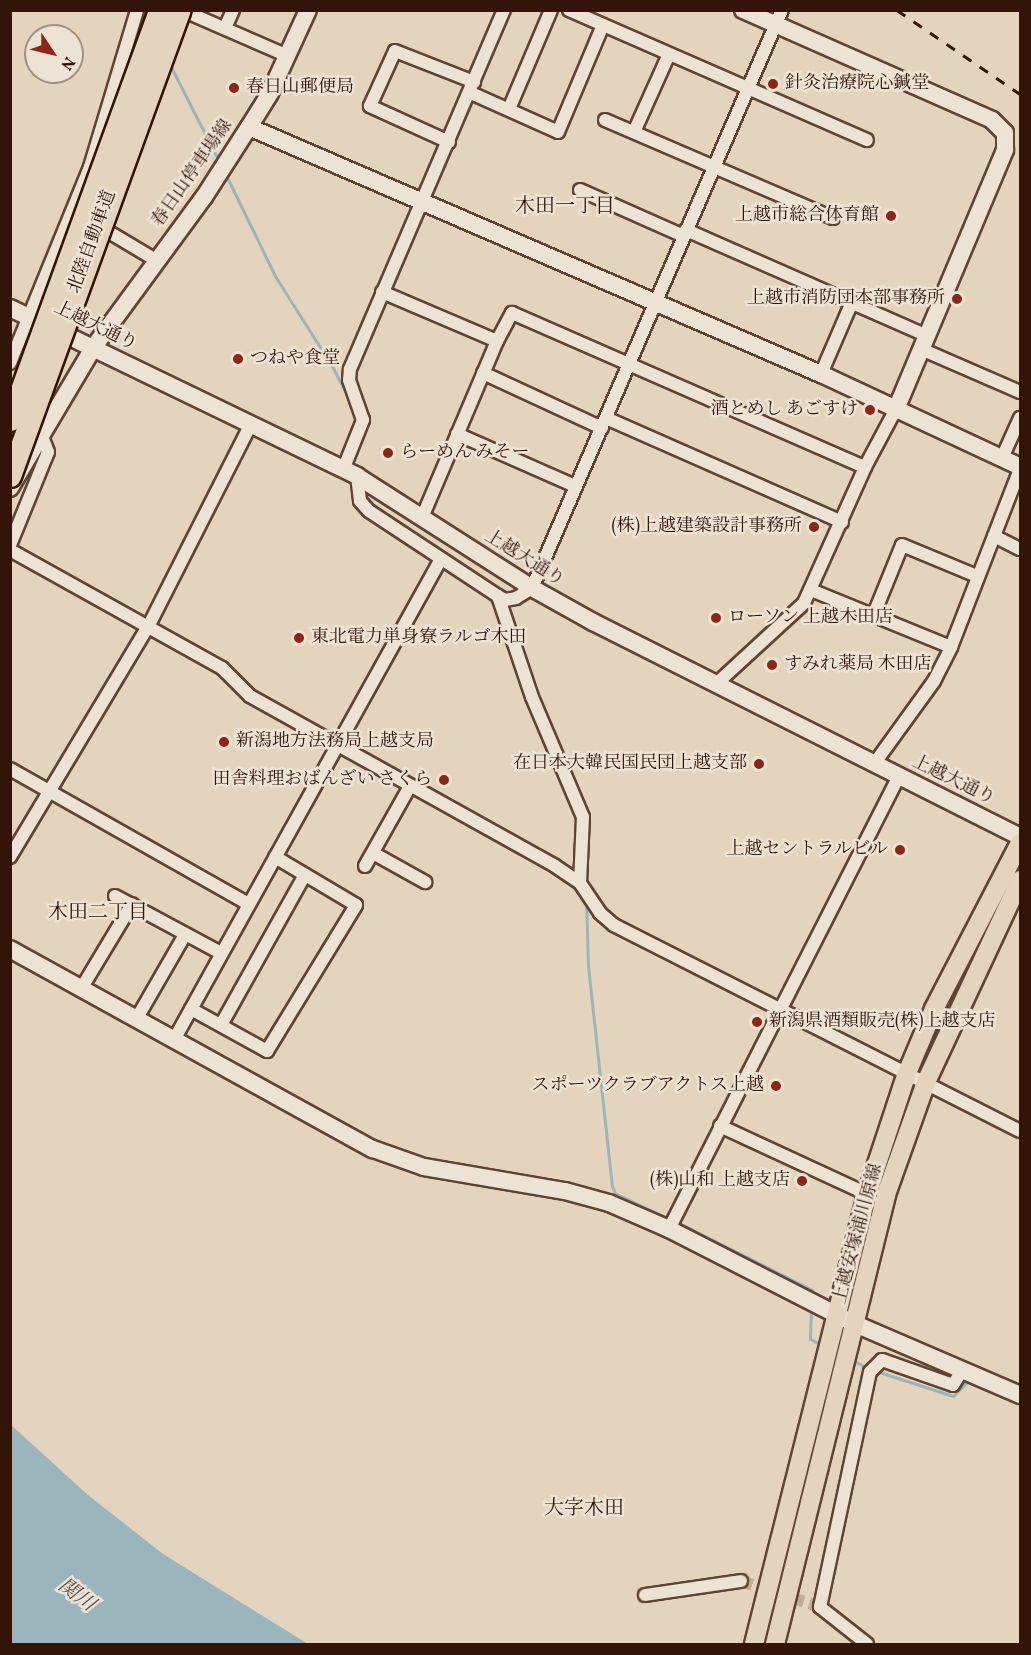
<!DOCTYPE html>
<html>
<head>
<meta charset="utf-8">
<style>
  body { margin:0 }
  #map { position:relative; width:1031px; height:1655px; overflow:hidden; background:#e4d4bd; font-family:Vollkorn,"Noto Serif JP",serif }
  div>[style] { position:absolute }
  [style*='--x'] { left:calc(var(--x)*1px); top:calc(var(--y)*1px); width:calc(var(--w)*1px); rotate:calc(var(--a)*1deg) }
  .water>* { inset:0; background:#9bb5bc }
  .stream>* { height:3px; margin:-1.5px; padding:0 1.5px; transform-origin:1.5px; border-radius:1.5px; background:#9bb5bc }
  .street-tunnel>* { height:12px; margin-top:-6px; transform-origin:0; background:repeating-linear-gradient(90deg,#c0ae99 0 12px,transparent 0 18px) }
  .roads { filter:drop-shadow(2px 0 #5e4435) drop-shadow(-2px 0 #5e4435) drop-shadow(0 2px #5e4435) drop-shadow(0 -2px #5e4435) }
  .street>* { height:12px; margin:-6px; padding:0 6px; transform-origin:6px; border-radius:6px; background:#ede3d4 }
  .secondary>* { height:16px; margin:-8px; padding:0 8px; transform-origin:8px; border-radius:8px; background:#ede3d4 }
  .primary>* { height:18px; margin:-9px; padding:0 9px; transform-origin:9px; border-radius:9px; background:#e4d4bd }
  .rail>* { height:3px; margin-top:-1.5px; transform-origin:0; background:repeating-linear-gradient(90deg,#321408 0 10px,transparent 0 20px) }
  .bridges { filter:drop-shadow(2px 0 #321408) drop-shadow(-2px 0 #321408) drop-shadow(0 2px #321408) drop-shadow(0 -2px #321408) }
  .highway-bridge>* { height:21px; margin:-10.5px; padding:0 10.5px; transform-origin:10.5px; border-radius:10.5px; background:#e4d4bd }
  .dots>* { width:16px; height:16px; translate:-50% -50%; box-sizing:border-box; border:3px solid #ede3d4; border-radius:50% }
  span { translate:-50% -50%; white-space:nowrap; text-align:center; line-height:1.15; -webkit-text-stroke:5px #ede3d4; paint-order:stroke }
  .poi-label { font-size:18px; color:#321408 }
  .left { translate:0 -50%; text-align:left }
  .right { translate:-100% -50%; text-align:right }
  .street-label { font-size:18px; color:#321408 }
  .neighbourhood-label { font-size:20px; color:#321408 }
  .water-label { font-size:20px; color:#574c47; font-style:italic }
  .frame { position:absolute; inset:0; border:12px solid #321408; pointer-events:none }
  .north { position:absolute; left:24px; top:24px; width:60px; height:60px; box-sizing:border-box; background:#ede3d4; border:2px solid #a29082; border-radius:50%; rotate:125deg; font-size:16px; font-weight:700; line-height:24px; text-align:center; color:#321408 }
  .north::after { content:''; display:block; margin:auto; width:21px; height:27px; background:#8f2418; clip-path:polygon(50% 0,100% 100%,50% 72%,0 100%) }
</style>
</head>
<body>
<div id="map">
  <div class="water">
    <div style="clip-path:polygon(11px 1425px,88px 1495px,163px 1554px,308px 1644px,11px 1644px)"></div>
  </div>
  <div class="stream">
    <div style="--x:170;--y:65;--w:108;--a:63"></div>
    <div style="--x:226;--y:175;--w:112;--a:64.1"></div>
    <div style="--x:275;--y:276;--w:107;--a:57.7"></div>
    <div style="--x:332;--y:366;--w:42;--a:62.8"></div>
    <div style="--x:369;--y:502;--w:160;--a:34.6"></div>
    <div style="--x:586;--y:898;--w:68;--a:88.3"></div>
    <div style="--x:588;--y:966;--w:221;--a:83.8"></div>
    <div style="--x:612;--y:1186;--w:8;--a:67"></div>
    <div style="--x:615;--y:1193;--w:60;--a:25.7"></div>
    <div style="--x:675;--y:1221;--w:153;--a:26.7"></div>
    <div style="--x:812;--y:1290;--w:5;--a:90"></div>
    <div style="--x:811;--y:1308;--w:31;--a:92"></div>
    <div style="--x:810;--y:1339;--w:13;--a:27"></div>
    <div style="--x:852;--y:1360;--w:20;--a:27"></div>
    <div style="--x:876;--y:1371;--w:81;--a:18"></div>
    <div style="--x:953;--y:1396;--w:23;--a:-45"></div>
  </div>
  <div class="street-tunnel">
    <div style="--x:741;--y:1581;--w:83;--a:18.2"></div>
  </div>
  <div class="roads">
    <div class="street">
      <div style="--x:182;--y:10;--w:116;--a:23.5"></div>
      <div style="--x:569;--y:10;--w:325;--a:23.6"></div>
      <div style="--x:225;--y:28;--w:20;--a:-66"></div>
      <div style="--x:471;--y:93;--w:95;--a:24.1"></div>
      <div style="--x:558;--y:132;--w:116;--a:-67.2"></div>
      <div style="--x:509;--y:109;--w:108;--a:-67"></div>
      <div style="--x:605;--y:120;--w:248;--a:23.3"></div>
      <div style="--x:634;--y:132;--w:85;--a:-65.8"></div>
      <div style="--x:449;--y:142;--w:87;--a:-155.5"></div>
      <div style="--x:370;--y:106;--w:60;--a:-65.6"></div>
      <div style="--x:395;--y:51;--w:85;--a:21.4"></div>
      <div style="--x:580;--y:190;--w:114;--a:23.9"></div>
      <div style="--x:97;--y:225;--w:69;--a:30.7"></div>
      <div style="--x:686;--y:230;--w:263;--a:23.7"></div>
      <div style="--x:382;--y:292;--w:125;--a:23.1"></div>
      <div style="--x:497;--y:341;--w:192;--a:113"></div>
      <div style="--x:497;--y:341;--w:32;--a:-62"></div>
      <div style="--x:512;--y:313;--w:385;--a:23.6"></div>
      <div style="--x:921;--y:349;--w:108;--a:23.5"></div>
      <div style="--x:10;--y:363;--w:212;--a:-67.8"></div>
      <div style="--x:90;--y:167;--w:164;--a:-73.3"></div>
      <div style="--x:483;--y:373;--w:131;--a:24.8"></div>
      <div style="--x:821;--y:374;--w:78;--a:-66.7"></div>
      <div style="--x:606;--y:418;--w:258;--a:23.8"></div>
      <div style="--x:457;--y:434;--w:129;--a:23.8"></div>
      <div style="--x:1002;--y:458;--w:44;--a:-65.8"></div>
      <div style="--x:343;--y:470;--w:54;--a:-68.2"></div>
      <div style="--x:363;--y:420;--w:42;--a:-109.3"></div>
      <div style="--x:349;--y:380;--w:11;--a:-85"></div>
      <div style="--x:350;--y:369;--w:391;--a:-66.8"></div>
      <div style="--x:357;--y:476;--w:25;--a:83"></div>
      <div style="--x:360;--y:501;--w:13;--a:48"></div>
      <div style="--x:369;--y:511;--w:154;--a:33.4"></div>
      <div style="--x:498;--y:596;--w:8;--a:30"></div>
      <div style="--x:505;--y:600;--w:11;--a:-10"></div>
      <div style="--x:516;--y:598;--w:19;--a:-32"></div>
      <div style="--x:532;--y:588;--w:630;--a:-66.61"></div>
      <div style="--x:994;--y:536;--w:29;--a:27"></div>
      <div style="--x:10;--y:545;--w:100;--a:-67.8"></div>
      <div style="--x:48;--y:452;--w:17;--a:-111"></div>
      <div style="--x:10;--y:550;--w:243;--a:29.1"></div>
      <div style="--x:222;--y:668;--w:40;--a:45"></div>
      <div style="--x:250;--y:696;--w:349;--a:29.1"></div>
      <div style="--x:555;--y:866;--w:30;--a:34"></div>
      <div style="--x:580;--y:883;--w:36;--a:56"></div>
      <div style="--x:600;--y:913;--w:18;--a:41"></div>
      <div style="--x:614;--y:925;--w:455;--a:26.9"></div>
      <div style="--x:811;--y:590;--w:151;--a:22.2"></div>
      <div style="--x:951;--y:647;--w:191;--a:-68.8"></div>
      <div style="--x:498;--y:596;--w:107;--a:71.4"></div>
      <div style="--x:532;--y:697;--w:130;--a:67"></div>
      <div style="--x:583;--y:817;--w:66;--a:92.6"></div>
      <div style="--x:874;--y:614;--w:74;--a:-67.9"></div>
      <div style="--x:902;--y:545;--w:81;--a:22.5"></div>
      <div style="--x:716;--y:684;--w:120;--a:-42.6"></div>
      <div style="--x:804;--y:603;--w:149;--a:-65.8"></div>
      <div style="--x:865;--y:467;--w:68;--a:-61.9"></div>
      <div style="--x:874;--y:764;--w:102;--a:-54.1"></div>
      <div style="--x:934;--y:681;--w:38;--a:-63"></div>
      <div style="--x:10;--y:769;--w:274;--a:29.5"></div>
      <div style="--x:373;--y:853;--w:60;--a:29.1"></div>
      <div style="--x:10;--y:857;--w:270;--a:-59.1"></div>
      <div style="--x:149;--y:625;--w:225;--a:-63.1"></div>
      <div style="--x:365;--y:866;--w:92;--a:-60.6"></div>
      <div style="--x:115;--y:896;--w:120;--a:28.3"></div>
      <div style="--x:81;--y:989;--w:99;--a:-59"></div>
      <div style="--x:191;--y:1009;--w:87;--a:28.9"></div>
      <div style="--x:267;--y:1051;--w:171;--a:-58.6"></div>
      <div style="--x:356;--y:905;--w:94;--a:-149.3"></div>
      <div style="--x:137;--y:1018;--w:96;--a:-60"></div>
      <div style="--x:221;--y:1025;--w:172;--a:-60.8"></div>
      <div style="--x:175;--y:1038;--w:548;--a:-60.96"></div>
      <div style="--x:720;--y:1126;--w:162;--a:24.8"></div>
      <div style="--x:669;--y:1229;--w:508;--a:-63.08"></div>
      <div style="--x:645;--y:1595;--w:97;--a:-8.3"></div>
      <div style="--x:867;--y:1644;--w:60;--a:-141.8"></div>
      <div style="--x:820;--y:1607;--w:240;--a:-78"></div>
      <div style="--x:870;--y:1372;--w:17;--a:-45"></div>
      <div style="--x:882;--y:1360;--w:75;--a:19.4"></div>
      <div style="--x:953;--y:1385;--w:19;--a:-58"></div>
    </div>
    <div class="secondary">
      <div style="--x:743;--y:10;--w:272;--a:23.8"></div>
      <div style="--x:992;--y:120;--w:18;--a:45"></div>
      <div style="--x:1005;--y:133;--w:17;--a:90"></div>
      <div style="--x:1005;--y:150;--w:279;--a:112.8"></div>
      <div style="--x:249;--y:127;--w:623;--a:23.36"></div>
      <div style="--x:821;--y:374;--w:220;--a:25"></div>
      <div style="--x:10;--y:308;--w:386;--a:25.8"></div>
      <div style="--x:357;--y:476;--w:208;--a:32.6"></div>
      <div style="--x:532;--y:588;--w:70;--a:29.1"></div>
      <div style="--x:593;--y:622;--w:478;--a:26.7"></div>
      <div style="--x:10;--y:488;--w:163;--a:-59.3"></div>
      <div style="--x:93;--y:348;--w:187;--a:-53.7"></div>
      <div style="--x:204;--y:197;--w:83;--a:-57.3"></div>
      <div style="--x:249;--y:127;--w:40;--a:-58"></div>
      <div style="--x:270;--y:93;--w:91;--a:-65.4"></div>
      <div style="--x:10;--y:949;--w:414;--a:28.9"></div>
      <div style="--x:373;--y:1149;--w:54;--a:19.4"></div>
      <div style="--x:424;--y:1167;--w:143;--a:9.7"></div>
      <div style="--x:565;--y:1191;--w:46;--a:15.3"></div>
      <div style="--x:609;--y:1203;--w:65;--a:23.4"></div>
      <div style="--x:669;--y:1229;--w:207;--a:27.1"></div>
      <div style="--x:853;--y:1323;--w:182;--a:23.3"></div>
    </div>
    <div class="primary">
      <div style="--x:754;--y:1644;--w:464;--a:-75.9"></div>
      <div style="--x:867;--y:1194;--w:127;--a:-71.7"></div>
      <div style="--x:907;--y:1073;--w:69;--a:-67.1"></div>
      <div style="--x:934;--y:1009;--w:187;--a:-62.6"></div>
      <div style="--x:775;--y:1644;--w:469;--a:-76.1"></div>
      <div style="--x:888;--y:1189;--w:114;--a:-70.4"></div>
      <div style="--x:926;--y:1082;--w:223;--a:-65"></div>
    </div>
  </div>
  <div class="rail">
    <div style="--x:897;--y:10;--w:149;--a:34.3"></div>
  </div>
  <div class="bridges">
    <div class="highway-bridge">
      <div style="--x:10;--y:420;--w:436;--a:-70"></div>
      <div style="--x:10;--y:476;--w:496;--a:-70"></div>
    </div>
  </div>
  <div class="dots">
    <div style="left:773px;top:84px;background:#8f2418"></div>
    <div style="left:234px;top:88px;background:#8f2418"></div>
    <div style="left:891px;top:216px;background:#8f2418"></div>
    <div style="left:957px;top:299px;background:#8f2418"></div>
    <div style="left:238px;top:359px;background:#8f2418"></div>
    <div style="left:870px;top:410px;background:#8f2418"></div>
    <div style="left:388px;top:453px;background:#8f2418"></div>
    <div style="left:814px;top:527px;background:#8f2418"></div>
    <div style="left:716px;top:618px;background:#8f2418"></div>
    <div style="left:299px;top:638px;background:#8f2418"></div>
    <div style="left:772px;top:665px;background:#8f2418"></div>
    <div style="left:224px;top:742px;background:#8f2418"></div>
    <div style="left:759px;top:764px;background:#8f2418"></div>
    <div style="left:444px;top:780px;background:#8f2418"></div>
    <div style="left:900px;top:850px;background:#8f2418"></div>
    <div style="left:757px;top:1022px;background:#8f2418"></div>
    <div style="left:776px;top:1086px;background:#8f2418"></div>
    <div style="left:802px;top:1181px;background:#8f2418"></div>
  </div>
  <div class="poi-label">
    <span class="left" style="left:785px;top:84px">針灸治療院心鍼堂</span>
    <span class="left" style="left:246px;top:88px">春日山郵便局</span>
    <span class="right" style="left:879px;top:216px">上越市総合体育館</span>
    <span class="right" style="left:945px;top:299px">上越市消防団本部事務所</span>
    <span class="left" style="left:250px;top:359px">つねや食堂</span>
    <span class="right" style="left:858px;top:410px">酒とめし あごすけ</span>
    <span class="left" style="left:400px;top:453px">らーめん みそー</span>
    <span class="right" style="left:802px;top:527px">(株)上越建築設計事務所</span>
    <span class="left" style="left:728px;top:618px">ローソン 上越木田店</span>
    <span class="left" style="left:311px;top:638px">東北電力単身寮ラルゴ木田</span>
    <span class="left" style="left:784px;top:665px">すみれ薬局 木田店</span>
    <span class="left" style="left:236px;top:742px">新潟地方法務局上越支局</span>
    <span class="right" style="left:747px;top:764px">在日本大韓民国民団上越支部</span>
    <span class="right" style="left:432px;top:780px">田舎料理おばんざい さくら</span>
    <span class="right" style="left:888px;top:850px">上越セントラルビル</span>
    <span class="left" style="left:769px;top:1022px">新潟県酒類販売(株)上越支店</span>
    <span class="right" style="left:764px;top:1086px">スポーツクラブアクトス上越</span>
    <span class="right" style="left:790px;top:1181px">(株)山和 上越支店</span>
  </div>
  <div class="street-label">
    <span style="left:193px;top:174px;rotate:-55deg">春日山停車場線</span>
    <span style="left:93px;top:242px;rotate:-70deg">北陸自動車道</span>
    <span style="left:95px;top:327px;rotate:26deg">上越大通り</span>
    <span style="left:524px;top:559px;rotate:32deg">上越大通り</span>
    <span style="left:953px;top:781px;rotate:26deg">上越大通り</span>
    <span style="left:859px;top:1234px;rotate:-75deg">上越安塚浦川原線</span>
  </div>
  <div class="neighbourhood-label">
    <span style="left:565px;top:207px">木田一丁目</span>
    <span style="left:98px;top:913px">木田二丁目</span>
    <span style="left:584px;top:1509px">大字木田</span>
  </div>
  <div class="water-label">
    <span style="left:76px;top:1596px;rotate:37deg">関川</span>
  </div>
  <div class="frame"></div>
  <div class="north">N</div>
</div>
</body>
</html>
